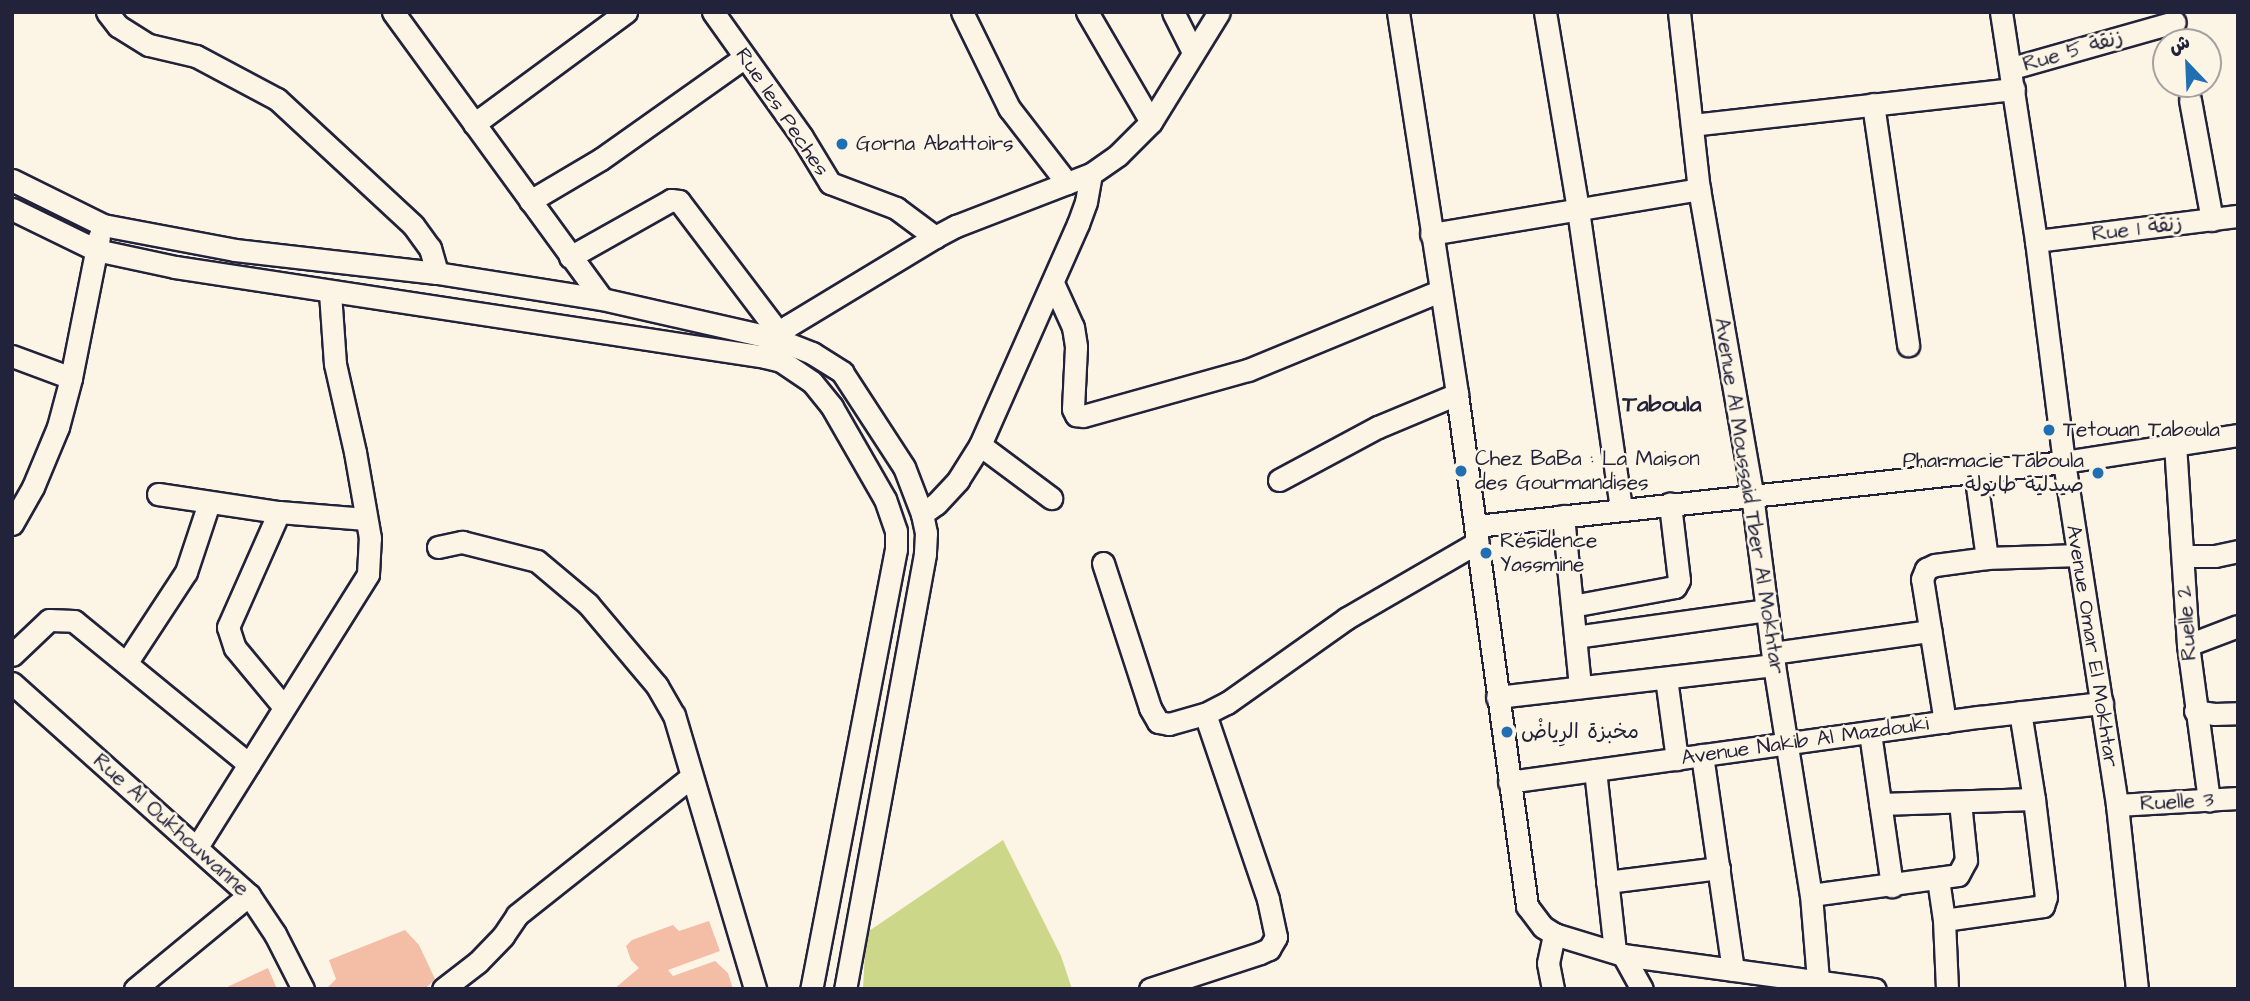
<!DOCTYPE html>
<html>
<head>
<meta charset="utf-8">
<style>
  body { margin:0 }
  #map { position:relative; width:2250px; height:1001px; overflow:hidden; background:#fcf5e5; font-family:"Architects Daughter","Playpen Sans Arabic",sans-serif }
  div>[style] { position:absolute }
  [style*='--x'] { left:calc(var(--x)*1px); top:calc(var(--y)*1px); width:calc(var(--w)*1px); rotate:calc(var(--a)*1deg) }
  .green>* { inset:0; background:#ccd78a }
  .building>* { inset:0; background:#f3bea5 }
  .roads { filter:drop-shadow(2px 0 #22223b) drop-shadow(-2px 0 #22223b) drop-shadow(0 2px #22223b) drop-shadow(0 -2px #22223b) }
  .street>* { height:21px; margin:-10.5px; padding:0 10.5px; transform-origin:10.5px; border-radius:10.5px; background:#fcf5e5 }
  .dots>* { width:19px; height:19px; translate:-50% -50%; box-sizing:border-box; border:4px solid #fcf5e5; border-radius:50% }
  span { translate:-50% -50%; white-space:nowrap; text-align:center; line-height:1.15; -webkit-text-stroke:5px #fcf5e5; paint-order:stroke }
  .street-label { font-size:21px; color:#22223b }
  .poi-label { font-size:21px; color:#22223b }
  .left { translate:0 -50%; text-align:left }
  .right { translate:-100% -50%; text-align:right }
  .neighbourhood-label { font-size:23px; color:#22223b; font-weight:700 }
  .frame { position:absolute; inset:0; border:14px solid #22223b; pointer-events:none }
  .north { position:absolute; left:2152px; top:28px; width:70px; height:70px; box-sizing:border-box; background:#fcf5e5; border:2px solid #a5a1a1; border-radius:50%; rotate:337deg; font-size:19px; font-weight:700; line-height:28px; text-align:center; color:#22223b }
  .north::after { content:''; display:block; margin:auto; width:24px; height:32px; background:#1f6fb2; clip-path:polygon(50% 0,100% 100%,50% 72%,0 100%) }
</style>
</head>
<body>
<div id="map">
  <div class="green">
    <div style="clip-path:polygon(1003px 840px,1061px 956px,1072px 989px,863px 989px,866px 933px)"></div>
  </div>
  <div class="building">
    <div style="clip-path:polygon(709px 921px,720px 951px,668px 970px,673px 976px,715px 961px,728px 973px,733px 989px,614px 989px,639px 968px,631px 960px,626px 946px,632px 940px,673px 925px,679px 931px)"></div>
    <div style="clip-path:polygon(405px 930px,419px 945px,435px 979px,425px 989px,326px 989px,336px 979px,329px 960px)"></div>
    <div style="clip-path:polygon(268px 968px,277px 989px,223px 989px)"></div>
  </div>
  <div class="roads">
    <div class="street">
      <div style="--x:107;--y:12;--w:18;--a:52"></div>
      <div style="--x:118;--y:26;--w:36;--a:32"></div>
      <div style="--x:149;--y:45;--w:48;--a:13.2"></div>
      <div style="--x:196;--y:56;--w:92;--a:28"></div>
      <div style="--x:277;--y:99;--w:185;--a:42.8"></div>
      <div style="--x:413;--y:225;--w:29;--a:54"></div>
      <div style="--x:430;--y:248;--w:26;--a:74"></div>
      <div style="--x:393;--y:12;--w:355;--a:53.9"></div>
      <div style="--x:713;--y:12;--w:153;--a:54.5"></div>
      <div style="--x:802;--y:137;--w:54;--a:58.7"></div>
      <div style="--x:830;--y:183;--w:71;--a:20.7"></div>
      <div style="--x:896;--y:208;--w:49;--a:36.6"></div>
      <div style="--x:962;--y:12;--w:107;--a:63.9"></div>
      <div style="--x:1009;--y:108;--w:95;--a:52.3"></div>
      <div style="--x:1087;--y:12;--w:127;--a:59.8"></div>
      <div style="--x:1173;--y:12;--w:45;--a:63.4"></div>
      <div style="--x:1398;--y:12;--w:387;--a:81.2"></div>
      <div style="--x:1457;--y:394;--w:517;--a:82.21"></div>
      <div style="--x:1527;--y:906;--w:26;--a:53"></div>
      <div style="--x:1543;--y:927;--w:13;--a:32"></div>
      <div style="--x:1554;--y:934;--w:72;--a:16.9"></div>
      <div style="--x:1623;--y:955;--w:254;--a:7.7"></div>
      <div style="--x:1545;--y:12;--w:201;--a:80.5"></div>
      <div style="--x:1578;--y:210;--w:302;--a:81.8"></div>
      <div style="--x:1679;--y:12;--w:178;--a:83.6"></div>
      <div style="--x:1699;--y:189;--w:310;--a:80.1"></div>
      <div style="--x:1752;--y:494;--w:172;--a:82.7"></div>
      <div style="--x:1774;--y:665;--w:233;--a:80.9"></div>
      <div style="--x:1811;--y:895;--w:86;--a:85.3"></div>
      <div style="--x:2001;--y:12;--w:232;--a:81.3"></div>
      <div style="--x:2036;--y:241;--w:223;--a:82.8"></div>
      <div style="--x:2064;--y:462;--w:347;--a:81.2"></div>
      <div style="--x:2117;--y:805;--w:185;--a:83.8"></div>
      <div style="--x:2012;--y:68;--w:169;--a:-15.8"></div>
      <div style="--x:2190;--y:100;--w:122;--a:79.6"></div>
      <div style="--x:1873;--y:104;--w:244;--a:81.7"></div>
      <div style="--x:474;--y:124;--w:189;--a:-36.4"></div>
      <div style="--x:1692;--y:125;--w:324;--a:-6.4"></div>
      <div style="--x:12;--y:180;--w:102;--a:26.3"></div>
      <div style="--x:103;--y:225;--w:134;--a:10.7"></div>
      <div style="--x:235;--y:250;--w:203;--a:6.5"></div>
      <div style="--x:437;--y:273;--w:167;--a:9"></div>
      <div style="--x:602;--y:299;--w:176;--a:12.8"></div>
      <div style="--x:774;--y:338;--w:41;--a:21.5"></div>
      <div style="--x:812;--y:353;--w:36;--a:32"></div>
      <div style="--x:842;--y:372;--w:113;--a:56.9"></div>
      <div style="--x:904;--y:467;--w:50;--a:69"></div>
      <div style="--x:922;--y:514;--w:19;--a:78"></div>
      <div style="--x:926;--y:533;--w:21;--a:93"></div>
      <div style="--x:925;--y:554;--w:442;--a:100.4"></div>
      <div style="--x:530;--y:201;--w:82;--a:-30.6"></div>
      <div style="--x:601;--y:159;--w:176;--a:-35.3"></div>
      <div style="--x:12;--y:209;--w:93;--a:26"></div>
      <div style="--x:96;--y:250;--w:81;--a:12.1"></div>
      <div style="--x:175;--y:267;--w:597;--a:8.67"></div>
      <div style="--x:765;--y:357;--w:16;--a:14"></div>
      <div style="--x:781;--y:361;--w:37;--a:34"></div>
      <div style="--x:812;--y:382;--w:32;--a:51"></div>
      <div style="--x:832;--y:407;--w:106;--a:60.1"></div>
      <div style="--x:885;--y:499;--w:34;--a:71"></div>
      <div style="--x:896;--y:531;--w:18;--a:90"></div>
      <div style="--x:896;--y:549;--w:448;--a:100.9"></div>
      <div style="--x:1431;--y:234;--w:272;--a:-9.5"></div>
      <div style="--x:2036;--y:241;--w:204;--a:-7.1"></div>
      <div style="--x:570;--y:257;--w:116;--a:-29.4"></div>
      <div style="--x:671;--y:200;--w:8;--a:7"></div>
      <div style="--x:679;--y:201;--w:166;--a:52.9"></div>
      <div style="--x:1053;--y:283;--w:48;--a:65.6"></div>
      <div style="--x:1073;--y:327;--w:20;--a:81"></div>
      <div style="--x:1076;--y:347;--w:62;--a:92.8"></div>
      <div style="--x:1073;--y:409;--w:7;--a:63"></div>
      <div style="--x:1076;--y:415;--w:7;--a:8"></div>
      <div style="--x:1083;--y:416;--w:171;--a:-15.6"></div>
      <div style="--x:1248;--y:370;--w:208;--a:-22.4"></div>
      <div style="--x:769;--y:348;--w:18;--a:-56"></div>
      <div style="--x:779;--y:333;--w:11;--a:-38"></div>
      <div style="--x:788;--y:326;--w:172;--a:-31.2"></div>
      <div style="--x:935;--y:237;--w:24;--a:-28"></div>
      <div style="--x:956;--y:226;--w:145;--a:-21.1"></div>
      <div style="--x:1091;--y:174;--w:33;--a:-35"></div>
      <div style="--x:1118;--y:155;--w:47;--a:-45"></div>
      <div style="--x:1151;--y:122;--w:129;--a:-58.3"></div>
      <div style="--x:12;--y:356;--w:63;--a:20.4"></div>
      <div style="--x:2175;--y:444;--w:201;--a:86.3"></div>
      <div style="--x:2188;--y:645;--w:157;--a:82.3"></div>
      <div style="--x:980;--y:445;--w:89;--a:36.7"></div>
      <div style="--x:1975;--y:472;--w:87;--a:82.1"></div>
      <div style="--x:1279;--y:480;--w:112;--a:-28.2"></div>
      <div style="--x:1378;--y:427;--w:86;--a:-22.7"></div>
      <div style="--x:158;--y:494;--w:122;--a:8.5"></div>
      <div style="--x:279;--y:512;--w:87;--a:4.6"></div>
      <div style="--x:279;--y:512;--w:126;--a:113.9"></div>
      <div style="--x:228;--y:627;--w:22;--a:72"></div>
      <div style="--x:235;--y:648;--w:77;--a:50.3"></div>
      <div style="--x:922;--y:514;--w:17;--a:-36"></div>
      <div style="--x:936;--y:504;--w:33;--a:-47"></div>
      <div style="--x:958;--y:480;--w:41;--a:-57.8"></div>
      <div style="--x:980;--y:445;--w:242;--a:-66.1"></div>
      <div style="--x:1078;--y:224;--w:23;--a:-70"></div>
      <div style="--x:1086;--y:202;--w:28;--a:-80"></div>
      <div style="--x:1563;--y:516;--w:172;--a:84.3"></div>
      <div style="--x:12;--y:524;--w:43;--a:-60.4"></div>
      <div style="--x:33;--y:487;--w:65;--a:-67.4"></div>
      <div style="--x:58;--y:427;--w:51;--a:-75.1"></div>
      <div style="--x:71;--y:378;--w:144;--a:-78.8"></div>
      <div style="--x:1476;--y:526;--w:591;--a:-6.21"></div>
      <div style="--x:2064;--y:462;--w:176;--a:-8.8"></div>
      <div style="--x:438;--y:547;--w:25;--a:-12"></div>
      <div style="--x:462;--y:542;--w:77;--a:14.2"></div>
      <div style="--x:537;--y:561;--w:67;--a:40.1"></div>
      <div style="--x:588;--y:604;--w:107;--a:49.9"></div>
      <div style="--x:657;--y:686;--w:34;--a:60"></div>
      <div style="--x:674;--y:715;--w:286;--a:73.5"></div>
      <div style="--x:2183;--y:556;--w:32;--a:0"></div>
      <div style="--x:2215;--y:556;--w:24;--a:-12"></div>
      <div style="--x:1103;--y:563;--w:152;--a:72"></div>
      <div style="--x:1150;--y:708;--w:16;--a:60"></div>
      <div style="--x:1158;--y:722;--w:11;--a:10"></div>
      <div style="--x:1169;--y:724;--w:37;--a:-16"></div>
      <div style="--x:1205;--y:714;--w:25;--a:-27"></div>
      <div style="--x:1227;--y:703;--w:147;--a:-35.3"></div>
      <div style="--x:1347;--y:618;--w:151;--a:-30.1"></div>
      <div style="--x:1572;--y:606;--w:105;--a:-10.5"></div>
      <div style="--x:1675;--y:587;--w:8;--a:-60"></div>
      <div style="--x:1679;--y:580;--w:77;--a:-96.8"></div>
      <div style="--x:1575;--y:637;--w:194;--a:-8"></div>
      <div style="--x:2188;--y:645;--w:53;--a:-20.8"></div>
      <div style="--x:1773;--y:653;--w:159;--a:-8"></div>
      <div style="--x:12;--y:655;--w:51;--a:-43.4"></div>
      <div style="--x:49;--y:620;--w:25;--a:2"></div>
      <div style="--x:74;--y:621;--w:226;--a:39.3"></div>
      <div style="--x:127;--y:662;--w:108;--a:-56.8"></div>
      <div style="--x:186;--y:572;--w:73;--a:-71.6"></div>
      <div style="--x:1666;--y:678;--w:82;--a:82.3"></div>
      <div style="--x:12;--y:683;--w:318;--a:41.8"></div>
      <div style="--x:249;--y:895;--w:47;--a:56.3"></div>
      <div style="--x:275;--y:934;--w:62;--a:63"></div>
      <div style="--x:1497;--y:697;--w:279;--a:-6.6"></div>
      <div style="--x:2195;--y:711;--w:19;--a:9"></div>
      <div style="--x:2214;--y:714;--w:24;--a:-2"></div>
      <div style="--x:1945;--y:722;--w:145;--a:-99.1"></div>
      <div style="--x:1922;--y:579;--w:11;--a:-68"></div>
      <div style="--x:1926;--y:569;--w:10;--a:-24"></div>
      <div style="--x:1935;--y:565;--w:52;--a:-7.7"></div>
      <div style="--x:1987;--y:558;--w:91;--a:-1.9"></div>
      <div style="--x:1870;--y:733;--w:155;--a:81.8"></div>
      <div style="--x:1702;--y:755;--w:217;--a:81.8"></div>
      <div style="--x:1595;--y:770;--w:183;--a:83.7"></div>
      <div style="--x:1509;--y:782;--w:474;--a:-7.9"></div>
      <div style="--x:1979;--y:717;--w:124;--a:-6.5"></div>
      <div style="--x:1880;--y:804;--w:154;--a:-1.9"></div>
      <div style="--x:2034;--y:799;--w:88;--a:-99.1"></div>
      <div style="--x:2117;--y:805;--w:121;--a:-3.3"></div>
      <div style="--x:197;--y:847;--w:322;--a:-57.9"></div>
      <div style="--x:368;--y:574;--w:36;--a:-87"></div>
      <div style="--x:370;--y:538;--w:87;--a:-99.9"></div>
      <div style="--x:355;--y:452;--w:90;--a:-102.8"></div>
      <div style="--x:335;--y:364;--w:72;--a:-94"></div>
      <div style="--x:1938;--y:879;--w:41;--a:81.7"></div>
      <div style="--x:1944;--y:920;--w:69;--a:87.5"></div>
      <div style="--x:1607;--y:882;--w:113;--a:-7.1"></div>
      <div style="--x:1811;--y:895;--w:148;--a:-7.7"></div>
      <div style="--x:1958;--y:875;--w:17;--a:-62"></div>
      <div style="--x:1966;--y:860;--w:58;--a:-95.9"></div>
      <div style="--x:1944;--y:920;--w:100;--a:-8"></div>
      <div style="--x:2043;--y:906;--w:9;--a:-72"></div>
      <div style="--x:2046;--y:897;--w:99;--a:-97"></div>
      <div style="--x:1623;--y:955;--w:39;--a:61"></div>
      <div style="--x:135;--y:989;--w:148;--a:-39.5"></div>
      <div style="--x:443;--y:989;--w:44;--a:-37.6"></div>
      <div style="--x:478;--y:962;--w:36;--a:-46"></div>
      <div style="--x:503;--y:936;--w:25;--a:-56"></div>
      <div style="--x:517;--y:915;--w:222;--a:-38.4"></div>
      <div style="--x:1150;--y:989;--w:116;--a:-18.1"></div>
      <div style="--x:1260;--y:953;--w:10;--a:-24"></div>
      <div style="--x:1269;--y:949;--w:14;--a:-60"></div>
      <div style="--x:1276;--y:937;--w:39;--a:-102"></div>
      <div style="--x:1268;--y:899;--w:195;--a:-108.8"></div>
      <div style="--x:1553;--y:989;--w:26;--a:-101"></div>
      <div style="--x:1548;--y:963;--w:30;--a:-78"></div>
    </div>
  </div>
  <div class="dots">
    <div style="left:842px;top:144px;background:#1f6fb2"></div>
    <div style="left:2049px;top:430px;background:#1f6fb2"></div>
    <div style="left:1461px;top:471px;background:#1f6fb2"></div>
    <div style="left:2098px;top:473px;background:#1f6fb2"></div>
    <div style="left:1486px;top:553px;background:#1f6fb2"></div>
    <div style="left:1507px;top:732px;background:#1f6fb2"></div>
  </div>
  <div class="street-label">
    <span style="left:2073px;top:51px;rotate:-16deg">Rue 5 زنقة</span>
    <span style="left:782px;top:112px;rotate:56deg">Rue les Peches</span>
    <span style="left:2137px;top:229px;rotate:-7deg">Rue 1 زنقة</span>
    <span style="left:1749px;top:496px;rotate:81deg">Avenue Al Moussaid Tber Al Mokhtar</span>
    <span style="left:2187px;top:623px;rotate:-94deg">Ruelle 2</span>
    <span style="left:2092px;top:646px;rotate:81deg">Avenue Omar El Mokhtar</span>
    <span style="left:1805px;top:741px;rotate:-8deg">Avenue Nakib Al Mazdouki</span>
    <span style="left:2177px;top:802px;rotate:-3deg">Ruelle 3</span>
    <span style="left:171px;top:825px;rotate:42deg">Rue Al Oukhouwanne</span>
  </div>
  <div class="poi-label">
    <span class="left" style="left:856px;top:144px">Gorna Abattoirs</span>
    <span class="left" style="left:2063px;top:430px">Tetouan Taboula</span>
    <span class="left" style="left:1475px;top:471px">Chez BaBa : La Maison<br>des Gourmandises</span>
    <span class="right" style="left:2084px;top:473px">Pharmacie Taboula<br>صيدلية طابولة</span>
    <span class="left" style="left:1500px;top:553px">Résidence<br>Yassmine</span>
    <span class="left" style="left:1521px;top:732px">مخبزة الرِياضْ</span>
  </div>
  <div class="neighbourhood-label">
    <span style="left:1662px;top:404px">Taboula</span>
  </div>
  <div class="frame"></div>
  <div class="north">ش</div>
</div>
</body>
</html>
